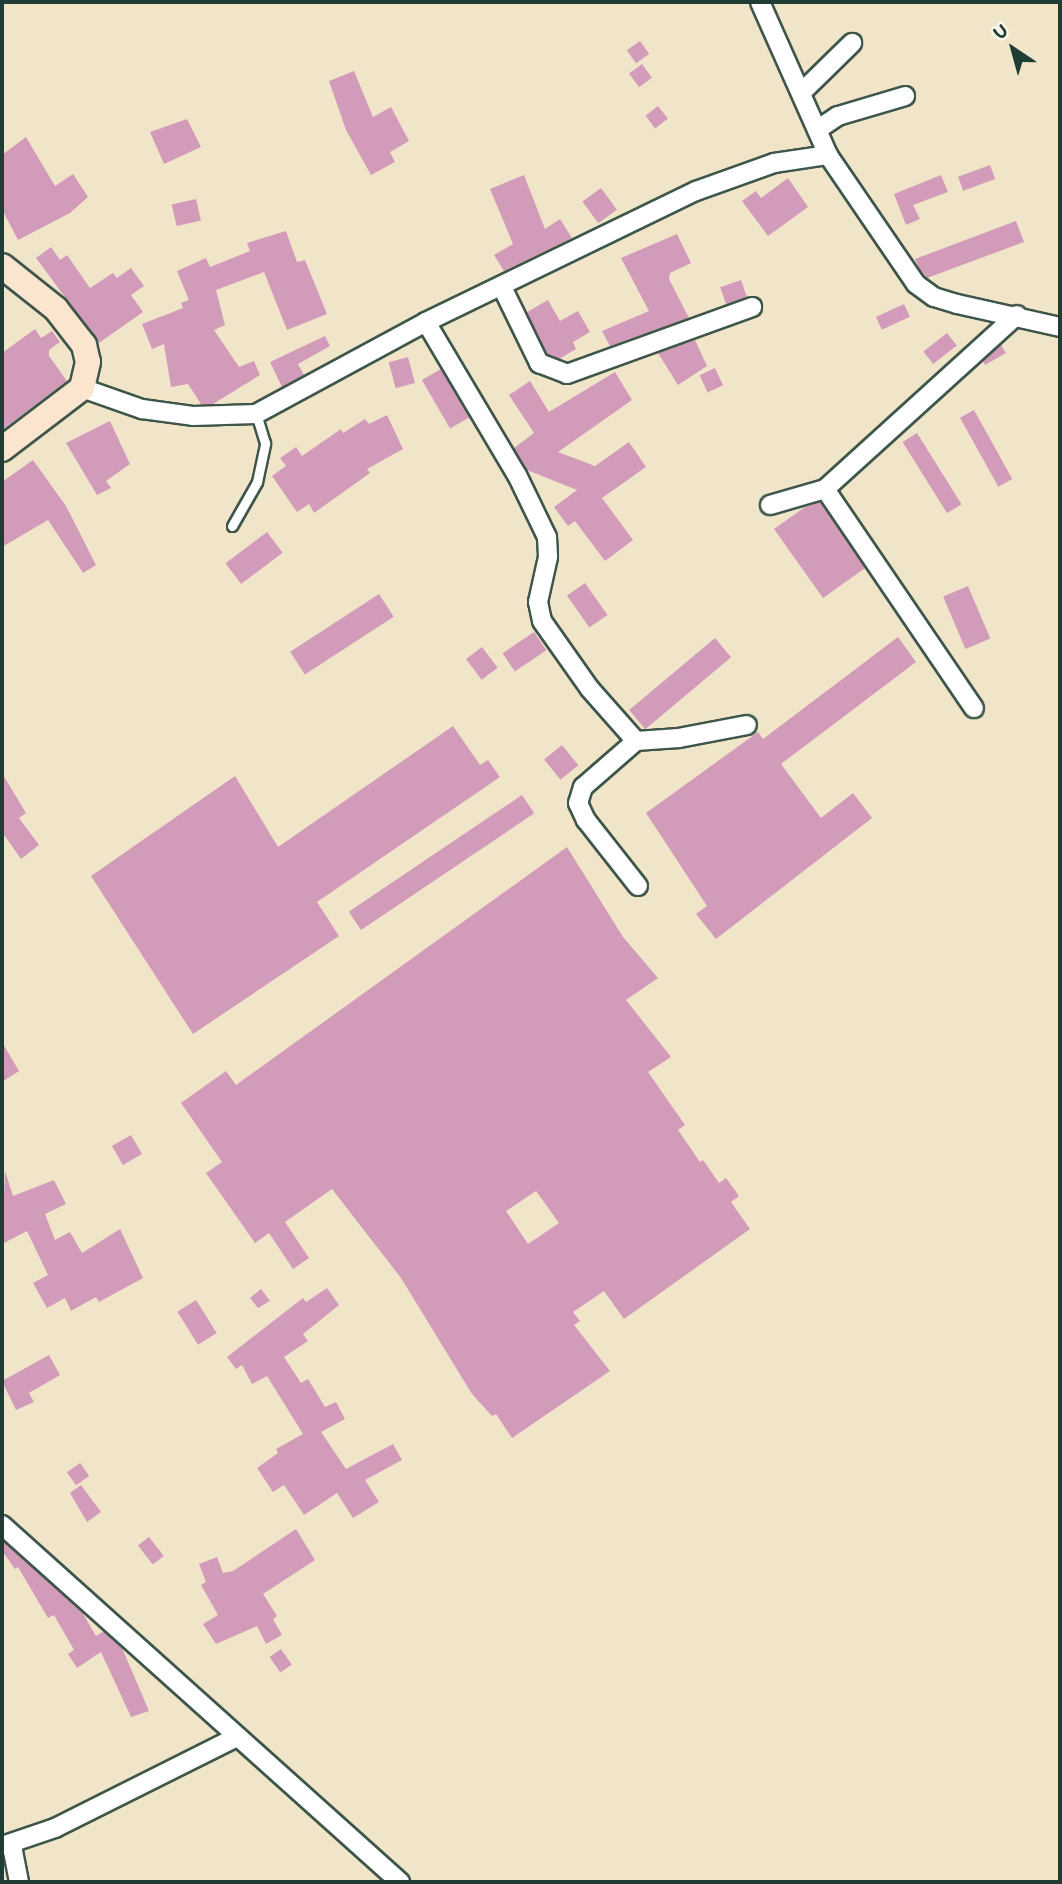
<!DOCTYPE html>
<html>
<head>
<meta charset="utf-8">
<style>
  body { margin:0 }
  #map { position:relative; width:1062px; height:1884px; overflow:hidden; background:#f0e5c8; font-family:Itim,sans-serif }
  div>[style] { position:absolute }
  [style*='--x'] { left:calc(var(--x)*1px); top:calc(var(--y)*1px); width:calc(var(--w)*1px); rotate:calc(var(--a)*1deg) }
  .building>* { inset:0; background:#d39bba; transform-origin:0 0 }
  .roads { filter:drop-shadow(2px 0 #3e564a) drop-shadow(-2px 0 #3e564a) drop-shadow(0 2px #3e564a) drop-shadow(0 -2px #3e564a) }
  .lane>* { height:9px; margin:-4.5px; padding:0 4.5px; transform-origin:4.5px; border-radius:4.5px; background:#fff }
  .street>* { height:18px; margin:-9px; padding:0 9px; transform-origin:9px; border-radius:9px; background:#fff }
  .secondary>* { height:24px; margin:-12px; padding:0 12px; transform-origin:12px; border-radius:12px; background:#fbe5cf }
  span { translate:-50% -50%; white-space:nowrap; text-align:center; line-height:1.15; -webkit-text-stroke:5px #fbf7ec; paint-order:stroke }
  .frame { position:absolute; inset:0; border:4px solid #1f3d34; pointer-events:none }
  .north { position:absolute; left:978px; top:14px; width:70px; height:70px; -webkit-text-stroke:5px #fbf7ec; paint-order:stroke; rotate:324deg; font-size:19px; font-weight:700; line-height:28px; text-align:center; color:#1f3d34 }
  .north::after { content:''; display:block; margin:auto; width:24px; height:32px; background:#1f3d34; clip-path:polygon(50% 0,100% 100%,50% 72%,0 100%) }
</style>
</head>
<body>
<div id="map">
  <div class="building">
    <div style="left:640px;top:41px;width:16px;height:16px;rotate:55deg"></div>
    <div style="left:642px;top:64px;width:17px;height:16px;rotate:54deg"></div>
    <div style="clip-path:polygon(354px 71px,373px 117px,391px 107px,409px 141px,390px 152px,395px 162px,371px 175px,346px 130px,329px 81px)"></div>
    <div style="left:658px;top:106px;width:16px;height:16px;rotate:52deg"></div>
    <div style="clip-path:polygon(187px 119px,201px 147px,164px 164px,150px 132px)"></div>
    <div style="clip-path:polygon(26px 137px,55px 186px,73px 174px,88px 197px,70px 213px,18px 240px,2px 209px,2px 155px)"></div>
    <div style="left:990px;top:165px;width:15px;height:34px;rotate:70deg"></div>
    <div style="clip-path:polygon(524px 175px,545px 229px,560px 219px,572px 238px,504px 271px,494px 255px,513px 244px,490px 189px)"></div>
    <div style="clip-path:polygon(941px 175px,948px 192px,913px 205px,920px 219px,906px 225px,894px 194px)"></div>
    <div style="clip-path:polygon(788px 178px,808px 207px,768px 236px,742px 201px,756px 191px,761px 198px)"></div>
    <div style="left:601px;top:188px;width:27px;height:23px;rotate:54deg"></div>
    <div style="left:196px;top:199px;width:22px;height:25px;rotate:77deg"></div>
    <div style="clip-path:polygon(1016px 221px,1024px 242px,927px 278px,918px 267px,915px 259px)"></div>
    <div style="clip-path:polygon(286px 231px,297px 262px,305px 260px,327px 314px,287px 330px,264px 272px,216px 290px,225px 325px,214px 330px,239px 367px,254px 361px,260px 375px,213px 404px,201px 404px,188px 384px,171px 387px,164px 344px,152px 349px,142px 324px,183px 308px,181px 303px,189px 300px,177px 271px,206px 258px,210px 267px,250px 251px,247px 243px)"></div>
    <div style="clip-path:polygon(677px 234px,691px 263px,670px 273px,669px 279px,689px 318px,610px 346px,602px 331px,649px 311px,621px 258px)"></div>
    <div style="clip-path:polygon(51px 247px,60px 260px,67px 255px,90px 288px,113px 273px,117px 278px,131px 268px,144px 286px,131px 295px,143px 312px,99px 343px,36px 258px)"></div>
    <div style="left:741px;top:280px;width:18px;height:22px;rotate:71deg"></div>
    <div style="clip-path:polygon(548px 300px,560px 321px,578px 311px,590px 332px,573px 342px,576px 349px,559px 359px,547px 354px,527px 312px)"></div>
    <div style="left:904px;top:304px;width:14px;height:31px;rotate:65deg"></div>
    <div style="clip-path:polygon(35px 329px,41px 338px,52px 331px,60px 342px,49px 350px,49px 356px,67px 381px,2px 430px,2px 353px)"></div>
    <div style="left:947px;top:333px;width:16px;height:30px;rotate:52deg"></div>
    <div style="clip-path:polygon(325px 336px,330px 346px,298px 364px,304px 375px,282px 387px,270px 362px)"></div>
    <div style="clip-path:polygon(695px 340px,707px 366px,678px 385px,658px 353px)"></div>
    <div style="clip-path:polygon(1001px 345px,1006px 353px,985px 365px,983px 361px)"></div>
    <div style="left:408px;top:357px;width:27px;height:20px;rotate:75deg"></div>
    <div style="left:715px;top:368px;width:19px;height:17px;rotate:65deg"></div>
    <div style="left:441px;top:369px;width:56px;height:22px;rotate:60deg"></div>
    <div style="clip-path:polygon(615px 372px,632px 400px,558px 452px,595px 466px,629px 442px,646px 467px,602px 498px,633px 540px,605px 561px,575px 521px,568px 526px,554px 507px,577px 490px,527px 470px,514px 448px,534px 433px,509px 395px,530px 381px,549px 412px)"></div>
    <div style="left:974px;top:410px;width:79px;height:16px;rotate:61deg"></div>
    <div style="clip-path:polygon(387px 415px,403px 449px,367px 469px,370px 473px,314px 513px,309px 504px,297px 512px,272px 476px,286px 466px,280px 458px,296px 447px,302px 456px,341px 429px,343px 433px,365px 419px,369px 424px)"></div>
    <div style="clip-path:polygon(110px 421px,130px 464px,106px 481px,111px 488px,97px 495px,66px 443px)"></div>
    <div style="left:917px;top:433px;width:84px;height:17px;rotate:58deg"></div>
    <div style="clip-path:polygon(33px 460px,66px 506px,96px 565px,83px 573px,48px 520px,2px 547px,2px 482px)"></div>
    <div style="clip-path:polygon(820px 502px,865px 568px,823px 598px,774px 529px,805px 507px)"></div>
    <div style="left:267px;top:532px;width:26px;height:52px;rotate:53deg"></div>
    <div style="left:585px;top:583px;width:39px;height:22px;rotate:55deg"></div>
    <div style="left:968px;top:586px;width:57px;height:27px;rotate:67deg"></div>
    <div style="left:379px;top:594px;width:27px;height:106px;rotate:57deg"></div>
    <div style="left:534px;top:632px;width:22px;height:38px;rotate:56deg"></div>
    <div style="clip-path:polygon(898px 637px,916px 662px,781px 764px,821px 818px,853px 793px,872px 818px,716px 939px,696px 914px,707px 906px,646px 813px,758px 732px,763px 739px)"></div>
    <div style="left:715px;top:638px;width:25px;height:112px;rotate:50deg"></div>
    <div style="left:482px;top:647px;width:26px;height:20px;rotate:53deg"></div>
    <div style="clip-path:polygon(453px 726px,480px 765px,488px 760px,500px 777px,317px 902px,339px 936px,193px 1034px,91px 876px,235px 776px,278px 847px)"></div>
    <div style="left:562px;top:745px;width:26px;height:23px;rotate:51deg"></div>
    <div style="clip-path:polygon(2px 773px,26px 813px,19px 818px,39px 845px,21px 859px,2px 832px)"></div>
    <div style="left:522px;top:795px;width:22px;height:209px;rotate:56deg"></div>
    <div style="clip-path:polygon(evenodd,567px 847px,623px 937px,658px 978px,626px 1000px,671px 1057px,648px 1072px,685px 1125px,678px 1130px,700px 1162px,703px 1160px,719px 1183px,726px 1178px,739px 1196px,731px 1202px,750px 1229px,624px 1319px,604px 1291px,573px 1312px,580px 1321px,574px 1325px,610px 1371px,512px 1438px,496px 1414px,492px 1416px,472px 1394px,401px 1278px,332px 1189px,285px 1222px,309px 1258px,293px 1269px,269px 1233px,255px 1243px,206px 1173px,222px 1162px,181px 1103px,226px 1071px,236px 1085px,567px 847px,536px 1191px,559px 1223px,528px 1244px,506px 1211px,536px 1191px)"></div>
    <div style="clip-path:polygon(2px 1042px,19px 1071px,2px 1082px)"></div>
    <div style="left:131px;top:1135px;width:22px;height:22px;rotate:60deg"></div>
    <div style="clip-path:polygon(5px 1171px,13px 1196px,54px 1180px,66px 1204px,45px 1214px,55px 1240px,70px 1232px,82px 1253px,120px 1229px,143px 1278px,99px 1302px,96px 1297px,71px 1311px,65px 1298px,47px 1308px,33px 1283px,48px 1275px,27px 1231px,2px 1244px)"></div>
    <div style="clip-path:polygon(327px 1288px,339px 1305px,303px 1334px,308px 1341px,284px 1357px,301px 1383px,308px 1379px,325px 1407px,336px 1402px,345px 1419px,321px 1432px,346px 1469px,393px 1444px,402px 1460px,365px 1480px,379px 1502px,353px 1518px,337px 1493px,304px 1515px,284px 1485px,273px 1492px,257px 1468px,278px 1453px,276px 1449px,303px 1434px,267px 1376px,252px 1384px,242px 1365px,236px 1369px,227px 1357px,303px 1298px,306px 1302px)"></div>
    <div style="clip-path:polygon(261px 1289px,270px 1301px,258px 1308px,250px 1298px)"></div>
    <div style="left:196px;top:1300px;width:39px;height:22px;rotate:58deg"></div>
    <div style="clip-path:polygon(49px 1355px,60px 1375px,29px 1393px,34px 1402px,16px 1410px,2px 1381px)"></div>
    <div style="left:80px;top:1463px;width:16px;height:16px;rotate:55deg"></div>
    <div style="clip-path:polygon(81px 1485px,101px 1512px,87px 1522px,70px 1493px)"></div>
    <div style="clip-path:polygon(296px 1529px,315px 1560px,263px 1594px,277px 1616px,273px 1619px,282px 1635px,266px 1644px,257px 1626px,216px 1644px,203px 1624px,218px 1615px,201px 1585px,206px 1582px,199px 1564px,217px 1557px,223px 1573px,233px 1571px)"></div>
    <div style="left:149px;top:1537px;width:24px;height:14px;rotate:52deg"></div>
    <div style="clip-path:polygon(2px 1540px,82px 1612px,96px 1636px,104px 1631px,122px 1648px,149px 1711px,131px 1717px,101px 1652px,77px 1668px,68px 1654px,74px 1650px,54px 1615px,48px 1618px,18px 1567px,15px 1569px,2px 1551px)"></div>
    <div style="left:281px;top:1649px;width:19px;height:14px;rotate:55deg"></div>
  </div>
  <div class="roads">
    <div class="lane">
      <div style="--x:232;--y:526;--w:51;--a:-60.4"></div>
      <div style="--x:257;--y:482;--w:40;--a:-78"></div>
      <div style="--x:265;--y:443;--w:30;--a:-107"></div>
    </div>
    <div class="street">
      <div style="--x:760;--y:2;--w:167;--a:66"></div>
      <div style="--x:828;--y:155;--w:156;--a:55.7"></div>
      <div style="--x:916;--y:284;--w:22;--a:36"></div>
      <div style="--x:934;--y:297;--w:24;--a:17"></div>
      <div style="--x:957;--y:304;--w:106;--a:12.6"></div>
      <div style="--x:803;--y:91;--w:69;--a:-44.4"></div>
      <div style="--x:817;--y:130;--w:25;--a:-34"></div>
      <div style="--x:838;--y:116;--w:70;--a:-16.6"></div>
      <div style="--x:502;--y:287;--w:85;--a:64"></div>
      <div style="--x:539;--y:363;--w:30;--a:21"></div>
      <div style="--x:567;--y:374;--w:197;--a:-19.9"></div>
      <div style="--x:426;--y:322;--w:178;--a:59.3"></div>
      <div style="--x:517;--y:475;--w:69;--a:64.2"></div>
      <div style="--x:547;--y:537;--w:20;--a:87"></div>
      <div style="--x:548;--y:557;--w:46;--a:102.5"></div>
      <div style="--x:538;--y:602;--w:19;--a:78"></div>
      <div style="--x:542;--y:621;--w:83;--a:54.8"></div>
      <div style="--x:590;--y:689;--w:69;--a:48.5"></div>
      <div style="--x:636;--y:741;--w:70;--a:139"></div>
      <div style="--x:583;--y:787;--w:17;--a:107"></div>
      <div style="--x:578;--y:803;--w:19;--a:65"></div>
      <div style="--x:586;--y:820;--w:84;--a:51.8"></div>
      <div style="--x:82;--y:388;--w:64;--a:19.3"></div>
      <div style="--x:142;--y:409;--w:51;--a:7.8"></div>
      <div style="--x:193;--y:416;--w:63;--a:-1.8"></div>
      <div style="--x:256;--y:414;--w:193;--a:-28.4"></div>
      <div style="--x:426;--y:322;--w:300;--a:-25.9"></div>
      <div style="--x:696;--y:191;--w:83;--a:-19.7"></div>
      <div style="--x:774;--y:163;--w:55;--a:-8.4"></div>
      <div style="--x:825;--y:489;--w:265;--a:55.8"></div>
      <div style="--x:770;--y:505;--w:57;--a:-16.2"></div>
      <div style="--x:825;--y:489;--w:259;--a:-42.2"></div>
      <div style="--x:636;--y:741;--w:43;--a:-4"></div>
      <div style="--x:679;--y:738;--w:69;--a:-10.8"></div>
      <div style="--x:2;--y:1525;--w:535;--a:41.89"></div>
      <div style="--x:2;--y:1846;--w:56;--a:-18.8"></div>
      <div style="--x:55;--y:1828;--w:203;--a:-26.6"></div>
      <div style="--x:12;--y:1846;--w:37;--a:79"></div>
    </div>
    <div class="secondary">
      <div style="--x:2;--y:266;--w:69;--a:38.5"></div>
      <div style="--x:56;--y:309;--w:46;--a:52.1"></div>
      <div style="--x:84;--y:345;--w:17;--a:77"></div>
      <div style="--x:88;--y:362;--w:27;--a:103"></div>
      <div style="--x:82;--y:388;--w:101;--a:142.7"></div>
    </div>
  </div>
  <div class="frame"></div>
  <div class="north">U</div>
</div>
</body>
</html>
